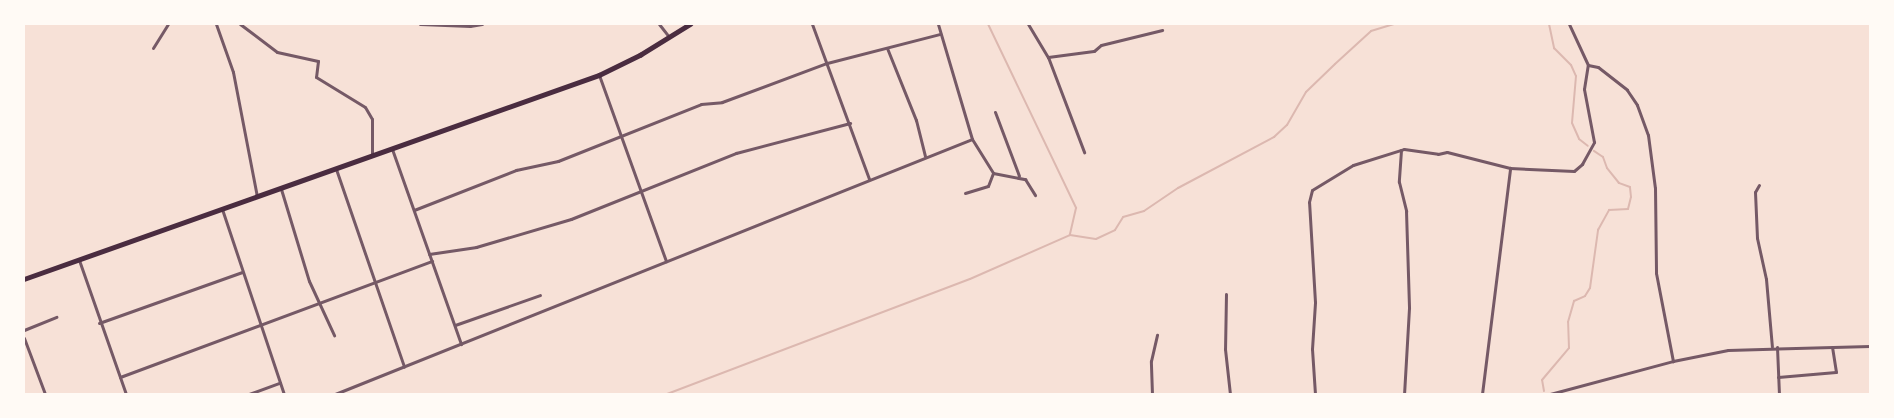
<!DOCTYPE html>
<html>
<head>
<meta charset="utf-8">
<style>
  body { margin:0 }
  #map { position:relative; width:1894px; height:418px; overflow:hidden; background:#f7e1d7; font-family:"Archivo Narrow",sans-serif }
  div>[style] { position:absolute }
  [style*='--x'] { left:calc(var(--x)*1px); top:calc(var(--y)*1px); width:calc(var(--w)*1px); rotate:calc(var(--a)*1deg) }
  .stream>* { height:2px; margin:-1px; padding:0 1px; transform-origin:1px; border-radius:1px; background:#dcb8b0 }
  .minor>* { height:3px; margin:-1.5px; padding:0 1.5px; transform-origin:1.5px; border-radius:1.5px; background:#755966 }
  .secondary>* { height:4.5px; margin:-2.25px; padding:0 2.25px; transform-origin:2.25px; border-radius:2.25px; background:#4a2c40 }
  span { translate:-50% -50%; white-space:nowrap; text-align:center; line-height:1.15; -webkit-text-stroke:4px #fffaf5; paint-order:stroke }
  .frame { position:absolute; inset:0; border:25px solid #fffaf5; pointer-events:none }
</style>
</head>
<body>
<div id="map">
  <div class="stream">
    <div style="--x:988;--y:24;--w:204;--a:64.4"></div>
    <div style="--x:1076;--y:208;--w:28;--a:103"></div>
    <div style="--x:1431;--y:24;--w:56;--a:0"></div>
    <div style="--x:1549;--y:24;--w:25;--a:78"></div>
    <div style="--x:1554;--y:48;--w:24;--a:45"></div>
    <div style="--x:1571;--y:65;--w:12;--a:66"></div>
    <div style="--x:1576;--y:76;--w:47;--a:94.9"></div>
    <div style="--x:1572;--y:123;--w:17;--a:66"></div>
    <div style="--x:1579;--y:139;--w:11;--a:38"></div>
    <div style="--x:1544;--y:391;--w:11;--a:-100"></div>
    <div style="--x:1542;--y:380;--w:42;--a:-49.8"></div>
    <div style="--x:1569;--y:348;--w:26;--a:-92"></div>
    <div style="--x:1568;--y:322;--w:22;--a:-74"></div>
    <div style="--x:1574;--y:301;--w:12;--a:-24"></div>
    <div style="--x:1585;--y:296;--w:9;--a:-58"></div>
    <div style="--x:1590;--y:288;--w:59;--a:-82.1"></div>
    <div style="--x:1598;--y:230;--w:23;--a:-61"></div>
    <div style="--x:1609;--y:210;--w:19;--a:-3"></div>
    <div style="--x:1628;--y:209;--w:12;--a:-76"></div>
    <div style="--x:1631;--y:197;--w:10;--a:-96"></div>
    <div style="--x:1630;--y:187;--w:12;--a:-160"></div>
    <div style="--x:1619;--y:183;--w:19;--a:-129"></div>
    <div style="--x:1607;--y:168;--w:12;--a:-110"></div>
    <div style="--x:1603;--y:157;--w:11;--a:-146"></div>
    <div style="--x:667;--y:394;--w:324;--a:-20.8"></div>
    <div style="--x:970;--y:279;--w:109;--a:-23.7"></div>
    <div style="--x:1070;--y:235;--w:26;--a:9"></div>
    <div style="--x:1096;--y:239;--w:21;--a:-25"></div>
    <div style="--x:1115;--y:230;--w:15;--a:-58"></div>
    <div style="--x:1123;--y:217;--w:22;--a:-16"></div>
    <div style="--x:1144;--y:211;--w:41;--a:-34.1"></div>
    <div style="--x:1178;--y:188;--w:109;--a:-28"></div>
    <div style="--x:1274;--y:137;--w:18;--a:-43"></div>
    <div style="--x:1287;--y:125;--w:38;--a:-60"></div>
    <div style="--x:1306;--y:92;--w:40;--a:-44"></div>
    <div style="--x:1335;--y:64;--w:49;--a:-42.5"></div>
    <div style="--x:1371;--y:31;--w:24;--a:-17"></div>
  </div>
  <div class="minor">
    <div style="--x:216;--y:24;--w:51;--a:70.5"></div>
    <div style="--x:233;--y:72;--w:127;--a:79.1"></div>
    <div style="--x:240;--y:24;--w:46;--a:37.1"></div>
    <div style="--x:277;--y:52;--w:42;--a:12.4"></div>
    <div style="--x:318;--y:61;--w:16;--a:97"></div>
    <div style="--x:316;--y:77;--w:57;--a:31.5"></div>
    <div style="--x:365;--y:107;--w:14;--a:60"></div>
    <div style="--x:372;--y:119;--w:36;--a:90"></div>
    <div style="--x:420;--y:24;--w:50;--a:2.3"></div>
    <div style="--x:470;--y:26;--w:12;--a:-9"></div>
    <div style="--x:659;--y:24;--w:16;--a:52"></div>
    <div style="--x:812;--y:24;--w:165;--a:69.8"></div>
    <div style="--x:1028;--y:24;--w:39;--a:59"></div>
    <div style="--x:1048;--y:57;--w:102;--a:69.2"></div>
    <div style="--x:153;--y:48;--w:28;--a:-58"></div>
    <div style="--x:887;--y:48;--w:78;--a:68.1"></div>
    <div style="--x:916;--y:120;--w:37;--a:76"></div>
    <div style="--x:1048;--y:57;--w:46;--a:-7.4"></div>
    <div style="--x:1094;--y:51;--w:9;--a:-41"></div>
    <div style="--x:1101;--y:45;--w:63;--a:-13.8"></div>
    <div style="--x:1588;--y:65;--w:10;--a:11"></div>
    <div style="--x:1598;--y:67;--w:37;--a:38"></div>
    <div style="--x:1627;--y:90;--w:18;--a:56"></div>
    <div style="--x:1637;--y:105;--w:32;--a:70"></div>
    <div style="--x:1648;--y:135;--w:53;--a:82.5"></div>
    <div style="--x:1655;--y:188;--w:85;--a:89.3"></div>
    <div style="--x:1656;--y:273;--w:90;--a:79.1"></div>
    <div style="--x:599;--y:75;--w:198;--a:70.2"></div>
    <div style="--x:995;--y:112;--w:68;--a:69.4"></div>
    <div style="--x:972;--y:139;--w:40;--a:58"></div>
    <div style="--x:993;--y:173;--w:33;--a:11"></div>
    <div style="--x:1025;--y:179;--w:19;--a:58"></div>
    <div style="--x:392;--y:149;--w:207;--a:70.5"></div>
    <div style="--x:1401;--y:150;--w:32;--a:94"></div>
    <div style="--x:1399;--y:182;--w:30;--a:76"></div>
    <div style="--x:1406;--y:211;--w:97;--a:88.2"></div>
    <div style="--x:1409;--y:308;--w:86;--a:93.3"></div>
    <div style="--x:336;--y:169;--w:209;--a:71"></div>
    <div style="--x:1759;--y:185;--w:8;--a:120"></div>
    <div style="--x:1755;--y:192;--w:46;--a:87.5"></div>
    <div style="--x:1757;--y:238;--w:42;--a:77.6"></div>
    <div style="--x:1766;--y:279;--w:68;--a:85"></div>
    <div style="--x:281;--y:189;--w:96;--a:73.1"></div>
    <div style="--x:309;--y:281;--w:60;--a:65.2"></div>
    <div style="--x:965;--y:193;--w:24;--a:-17"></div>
    <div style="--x:988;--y:186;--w:14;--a:-69"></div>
    <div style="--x:222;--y:209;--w:195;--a:71.5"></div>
    <div style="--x:414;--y:210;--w:110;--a:-21.4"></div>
    <div style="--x:516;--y:170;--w:43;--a:-12.1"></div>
    <div style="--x:558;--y:161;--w:154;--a:-21.7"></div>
    <div style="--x:701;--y:104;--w:21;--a:-5"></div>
    <div style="--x:722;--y:102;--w:112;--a:-20.4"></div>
    <div style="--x:827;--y:63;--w:117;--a:-14.4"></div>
    <div style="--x:429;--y:254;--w:48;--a:-8.5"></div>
    <div style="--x:476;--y:247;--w:99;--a:-16.4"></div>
    <div style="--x:571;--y:219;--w:178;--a:-21.8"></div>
    <div style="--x:736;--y:153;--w:118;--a:-14.7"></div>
    <div style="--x:79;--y:260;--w:142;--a:70.7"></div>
    <div style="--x:1226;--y:294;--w:55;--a:91"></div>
    <div style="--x:1225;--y:349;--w:45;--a:83.7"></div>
    <div style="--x:99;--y:323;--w:152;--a:-19.6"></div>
    <div style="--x:455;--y:325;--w:90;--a:-19.4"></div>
    <div style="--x:24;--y:330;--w:35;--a:-22"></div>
    <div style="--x:24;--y:338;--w:60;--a:69.4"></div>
    <div style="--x:1777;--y:347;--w:47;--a:87.6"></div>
    <div style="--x:120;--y:377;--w:333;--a:-20.4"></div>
    <div style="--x:1778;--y:377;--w:58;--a:-4.9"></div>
    <div style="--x:1836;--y:372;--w:25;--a:-99"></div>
    <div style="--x:249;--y:394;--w:33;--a:-20"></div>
    <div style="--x:335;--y:394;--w:686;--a:-21.82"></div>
    <div style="--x:972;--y:139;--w:120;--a:-106.5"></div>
    <div style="--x:1152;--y:394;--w:33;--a:-92"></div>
    <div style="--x:1151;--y:361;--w:27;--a:-77"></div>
    <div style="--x:1315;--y:394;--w:45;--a:-93.8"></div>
    <div style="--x:1312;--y:349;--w:47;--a:-86.3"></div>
    <div style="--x:1315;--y:302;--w:100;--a:-93.4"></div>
    <div style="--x:1309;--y:202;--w:12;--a:-76"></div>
    <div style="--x:1312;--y:190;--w:48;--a:-31.4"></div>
    <div style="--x:1353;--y:165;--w:53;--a:-17.4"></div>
    <div style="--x:1404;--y:149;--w:34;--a:8"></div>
    <div style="--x:1438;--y:154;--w:9;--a:-13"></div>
    <div style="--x:1447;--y:152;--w:65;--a:14.3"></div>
    <div style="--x:1482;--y:394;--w:228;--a:-82.9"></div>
    <div style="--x:1510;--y:168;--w:64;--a:2.7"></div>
    <div style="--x:1574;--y:171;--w:11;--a:-41"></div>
    <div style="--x:1582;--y:164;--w:25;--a:-61"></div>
    <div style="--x:1594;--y:142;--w:54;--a:-100.7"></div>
    <div style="--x:1584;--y:89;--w:24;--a:-81"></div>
    <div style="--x:1588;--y:65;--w:45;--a:-114.9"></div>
    <div style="--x:1550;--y:394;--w:127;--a:-15"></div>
    <div style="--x:1673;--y:361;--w:56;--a:-11.3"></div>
    <div style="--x:1728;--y:350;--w:142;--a:-1.6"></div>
  </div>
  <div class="secondary">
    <div style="--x:24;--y:279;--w:610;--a:-19.53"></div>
    <div style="--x:599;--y:75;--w:46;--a:-26"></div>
    <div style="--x:640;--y:55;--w:59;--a:-31.8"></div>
  </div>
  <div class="frame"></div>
</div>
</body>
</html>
